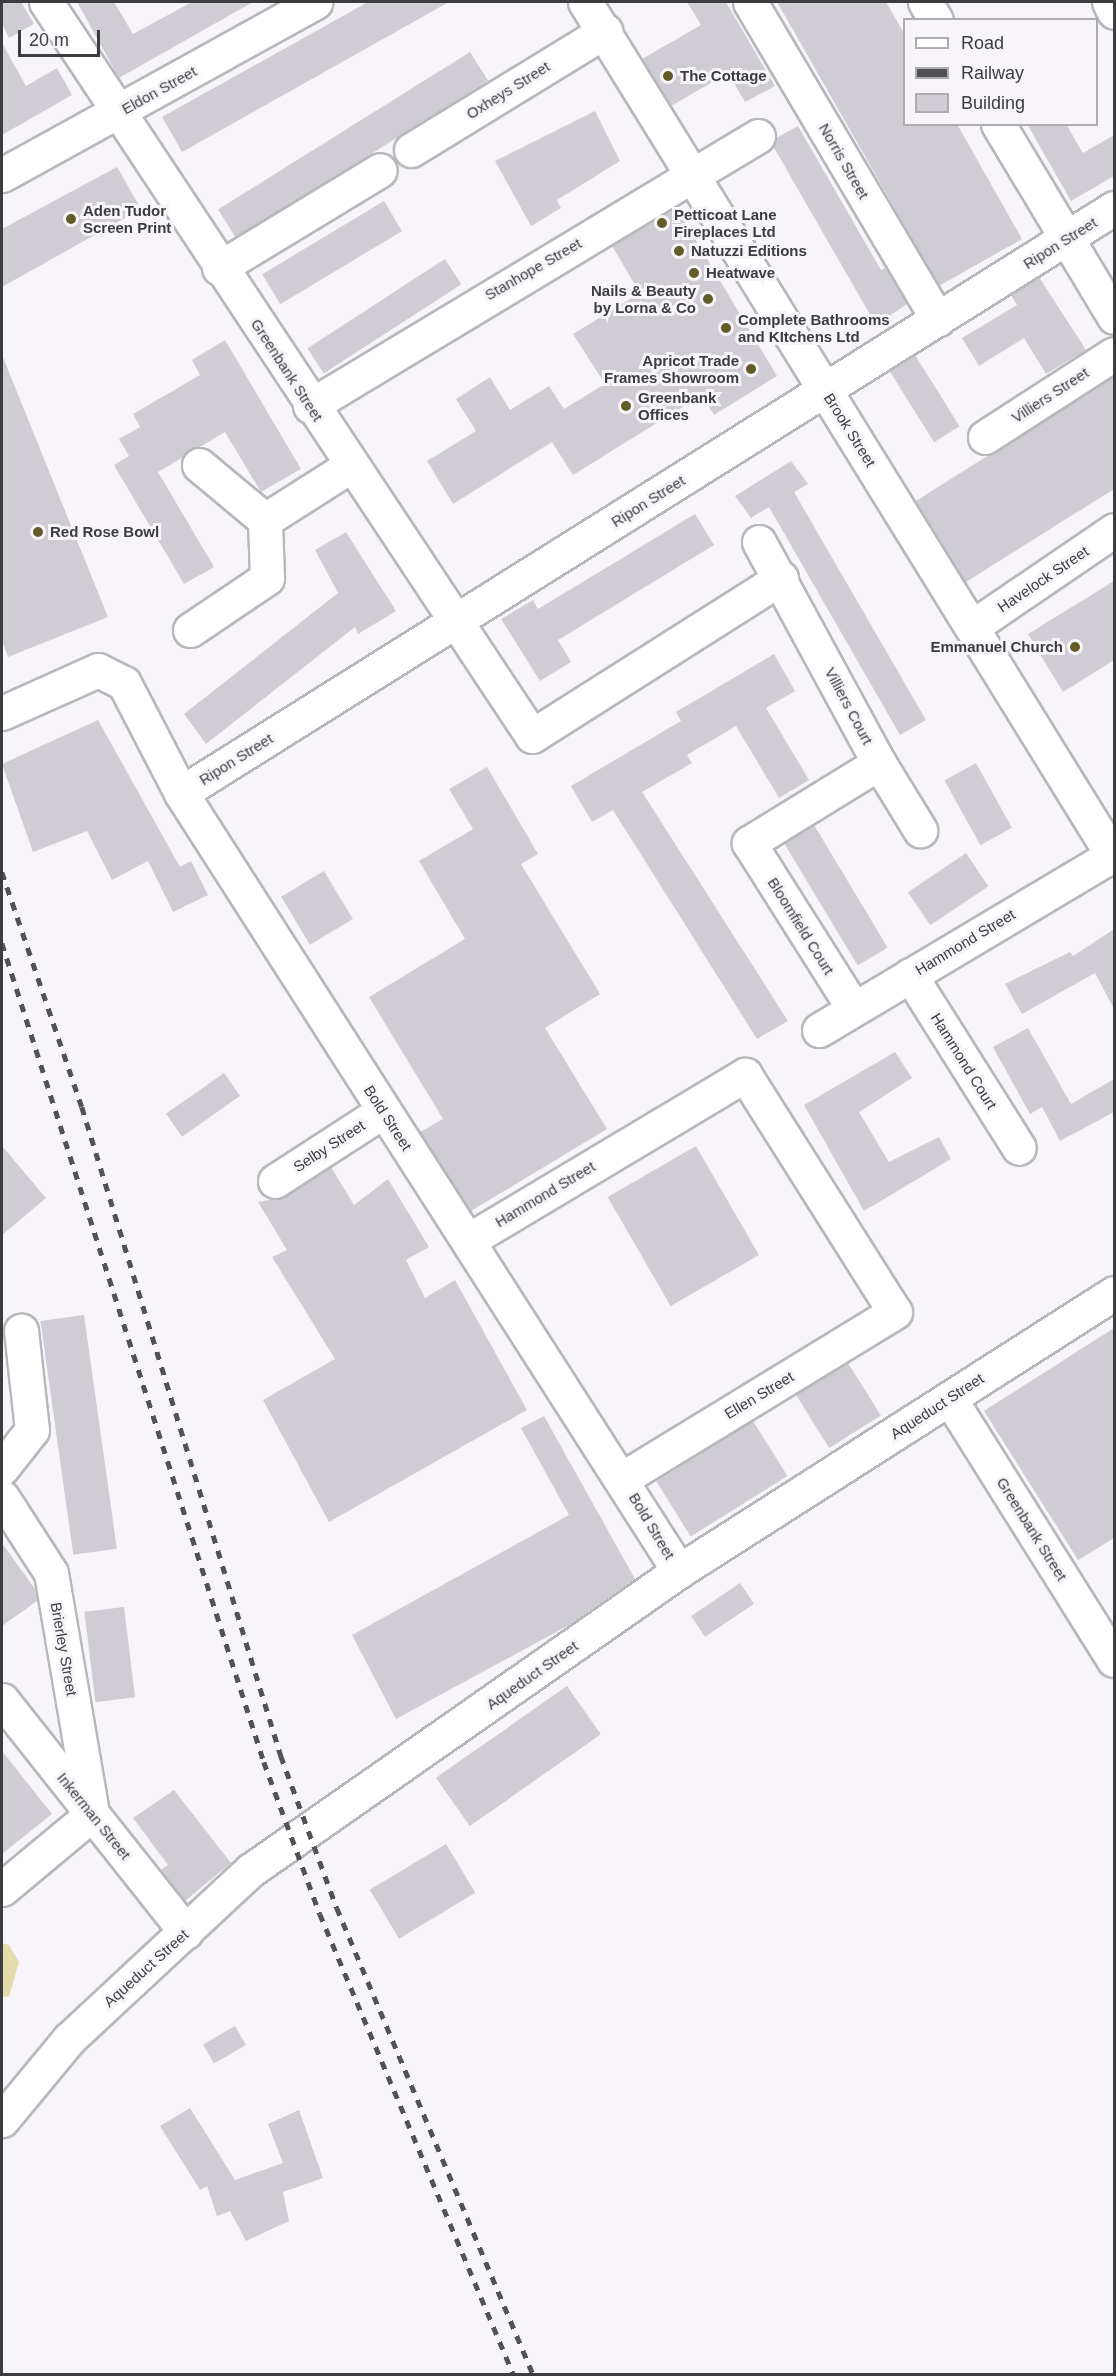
<!DOCTYPE html>
<html>
<head>
<meta charset="utf-8">
<style>
  body { margin:0 }
  #map { position:relative; width:1116px; height:2376px; overflow:hidden; background:#f7f5fa; font-family:Helvetica,sans-serif }
  div>[style] { position:absolute }
  [style*='--x'] { left:calc(var(--x)*1px); top:calc(var(--y)*1px); width:calc(var(--w)*1px); rotate:calc(var(--a)*1deg) }
  .green>* { inset:0; background:#e3ddae }
  .building>* { inset:0; background:#cfcdd3; transform-origin:0 0 }
  .roads { filter:drop-shadow(2px 0 #b8b7bc) drop-shadow(-2px 0 #b8b7bc) drop-shadow(0 2px #b8b7bc) drop-shadow(0 -2px #b8b7bc) }
  .minor>* { height:33px; margin:-16.5px; padding:0 16.5px; transform-origin:16.5px; border-radius:16.5px; background:#fff }
  .rail>* { height:4.5px; margin-top:-2.25px; transform-origin:0; background:repeating-linear-gradient(90deg,#525254 0 8px,transparent 0 16px) }
  .dots>* { width:16px; height:16px; translate:-50% -50%; box-sizing:border-box; border:3px solid #f7f5fa; border-radius:50% }
  span { translate:-50% -50%; white-space:nowrap; text-align:center; line-height:1.15; -webkit-text-stroke:6px #f7f5fa; paint-order:stroke }
  .poi-label { font-size:15px; color:#3d3d3f; font-weight:700 }
  .left { translate:0 -50%; text-align:left }
  .right { translate:-100% -50%; text-align:right }
  .street-label { font-size:15px; color:#3d3d3f }
  .frame { position:absolute; inset:0; border:3px solid #3d3d3f; pointer-events:none }
  .legend { position:absolute; left:903px; top:18px; width:195px; height:108px; box-sizing:border-box; background:#f7f5fa; border:2px solid #adabaf; margin:0; padding:8px 10px; list-style:none; font-size:18px; color:#3d3d3f }
  .legend li { display:flex; align-items:center; gap:12px; height:30px }
  .legend b { width:30px; border:2px solid #adabaf }
  .scale { position:absolute; left:18px; top:30px; width:82px; height:27px; box-sizing:border-box; border:3px solid #3d3d3f; border-top:0; padding-left:8px; font-size:18px; line-height:21px; white-space:nowrap; color:#3d3d3f; -webkit-text-stroke:4px #f7f5fa; paint-order:stroke }
</style>
</head>
<body>
<div id="map">
  <div class="green">
    <div style="clip-path:polygon(2px 1943px,9px 1945px,19px 1962px,9px 1997px,2px 1996px)"></div>
  </div>
  <div class="building">
    <div style="clip-path:polygon(2px 2px,21px 2px,34px 24px,9px 38px,2px 23px)"></div>
    <div style="clip-path:polygon(77px 2px,114px 2px,133px 34px,192px 2px,253px 2px,119px 78px)"></div>
    <div style="clip-path:polygon(368px 2px,449px 2px,182px 152px,162px 117px)"></div>
    <div style="clip-path:polygon(687px 2px,726px 2px,775px 86px,745px 102px,728px 73px,671px 106px,642px 59px,701px 25px)"></div>
    <div style="clip-path:polygon(777px 2px,886px 2px,904px 33px,904px 124px,957px 124px,1022px 239px,939px 286px)"></div>
    <div style="clip-path:polygon(2px 43px,26px 86px,57px 68px,72px 95px,2px 135px)"></div>
    <div style="left:470px;top:52px;width:34px;height:297px;rotate:58deg"></div>
    <div style="clip-path:polygon(595px 111px,620px 161px,557px 200px,561px 208px,531px 226px,495px 161px)"></div>
    <div style="clip-path:polygon(1027px 124px,1066px 124px,1083px 153px,1114px 135px,1114px 176px,1071px 201px)"></div>
    <div style="clip-path:polygon(798px 126px,881px 270px,885px 268px,907px 304px,876px 325px,773px 146px,776px 138px)"></div>
    <div style="clip-path:polygon(117px 167px,141px 209px,2px 287px,2px 229px)"></div>
    <div style="left:384px;top:201px;width:35px;height:142px;rotate:59deg"></div>
    <div style="clip-path:polygon(676px 207px,777px 376px,714px 415px,702px 395px,573px 475px,552px 442px,453px 504px,427px 461px,476px 431px,456px 399px,490px 377px,510px 410px,549px 386px,564px 409px,605px 384px,573px 334px,640px 293px,612px 246px)"></div>
    <div style="left:445px;top:259px;width:30px;height:164px;rotate:57deg"></div>
    <div style="clip-path:polygon(1039px 277px,1086px 350px,1046px 374px,1024px 338px,979px 366px,962px 338px,1017px 305px,1011px 295px)"></div>
    <div style="clip-path:polygon(225px 340px,301px 469px,261px 492px,225px 432px,158px 472px,214px 567px,184px 584px,114px 465px,129px 456px,119px 439px,140px 427px,133px 414px,200px 375px,192px 360px)"></div>
    <div style="clip-path:polygon(2px 355px,108px 617px,8px 657px,2px 640px)"></div>
    <div style="left:915px;top:355px;width:84px;height:30px;rotate:58deg"></div>
    <div style="clip-path:polygon(1114px 376px,1114px 489px,966px 582px,916px 501px)"></div>
    <div style="clip-path:polygon(791px 461px,808px 484px,794px 492px,926px 720px,900px 735px,769px 507px,751px 518px,735px 496px)"></div>
    <div style="clip-path:polygon(695px 514px,714px 545px,558px 640px,571px 662px,540px 681px,501px 619px,533px 600px,538px 609px)"></div>
    <div style="clip-path:polygon(346px 532px,396px 611px,358px 634px,355px 627px,206px 744px,184px 714px,338px 593px,315px 550px)"></div>
    <div style="clip-path:polygon(1114px 581px,1114px 660px,1063px 692px,1028px 634px)"></div>
    <div style="clip-path:polygon(774px 654px,795px 691px,766px 708px,809px 780px,779px 798px,736px 726px,687px 755px,692px 763px,642px 792px,788px 1021px,757px 1039px,613px 810px,592px 822px,571px 786px,681px 721px,676px 712px)"></div>
    <div style="clip-path:polygon(98px 720px,180px 867px,191px 861px,208px 895px,173px 912px,148px 861px,112px 880px,87px 831px,33px 852px,2px 764px)"></div>
    <div style="left:976px;top:763px;width:74px;height:36px;rotate:61deg"></div>
    <div style="clip-path:polygon(487px 767px,538px 854px,521px 864px,600px 994px,545px 1028px,607px 1129px,471px 1211px,420px 1132px,443px 1119px,369px 997px,465px 939px,419px 861px,473px 829px,449px 789px)"></div>
    <div style="left:814px;top:825px;width:143px;height:35px;rotate:59deg"></div>
    <div style="left:966px;top:853px;width:40px;height:70px;rotate:56deg"></div>
    <div style="left:324px;top:871px;width:56px;height:50px;rotate:59deg"></div>
    <div style="clip-path:polygon(1114px 929px,1114px 1009px,1095px 973px,1022px 1014px,1005px 984px,1070px 952px,1073px 956px)"></div>
    <div style="clip-path:polygon(1028px 1028px,1071px 1104px,1114px 1079px,1114px 1112px,1060px 1141px,1042px 1107px,1030px 1114px,993px 1047px)"></div>
    <div style="clip-path:polygon(895px 1052px,912px 1078px,859px 1112px,889px 1162px,939px 1137px,951px 1159px,864px 1211px,804px 1105px)"></div>
    <div style="left:224px;top:1073px;width:28px;height:71px;rotate:55deg"></div>
    <div style="clip-path:polygon(2px 1146px,46px 1198px,2px 1235px)"></div>
    <div style="left:696px;top:1146px;width:126px;height:102px;rotate:60deg"></div>
    <div style="clip-path:polygon(331px 1167px,354px 1205px,388px 1179px,429px 1247px,406px 1260px,425px 1298px,455px 1280px,527px 1410px,329px 1522px,263px 1400px,335px 1359px,272px 1257px,287px 1250px,258px 1202px,285px 1197px)"></div>
    <div style="left:84px;top:1315px;width:236px;height:44px;rotate:82deg"></div>
    <div style="clip-path:polygon(1114px 1328px,1114px 1538px,1078px 1560px,984px 1411px)"></div>
    <div style="left:848px;top:1363px;width:62px;height:61px;rotate:58deg"></div>
    <div style="clip-path:polygon(544px 1416px,635px 1579px,569px 1625px,396px 1719px,352px 1635px,569px 1515px,521px 1428px)"></div>
    <div style="left:753px;top:1421px;width:65px;height:114px;rotate:58deg"></div>
    <div style="clip-path:polygon(2px 1543px,35px 1589px,37px 1601px,2px 1626px)"></div>
    <div style="left:740px;top:1583px;width:25px;height:59px;rotate:56deg"></div>
    <div style="left:124px;top:1607px;width:91px;height:40px;rotate:83deg"></div>
    <div style="left:567px;top:1686px;width:59px;height:160px;rotate:55deg"></div>
    <div style="clip-path:polygon(2px 1751px,52px 1814px,2px 1854px)"></div>
    <div style="clip-path:polygon(174px 1790px,231px 1863px,185px 1901px,161px 1870px,168px 1865px,133px 1818px)"></div>
    <div style="left:446px;top:1844px;width:57px;height:89px;rotate:59deg"></div>
    <div style="left:235px;top:2026px;width:22px;height:37px;rotate:60deg"></div>
    <div style="clip-path:polygon(190px 2108px,235px 2180px,283px 2163px,268px 2124px,299px 2110px,323px 2178px,283px 2192px,289px 2221px,246px 2241px,230px 2211px,217px 2216px,207px 2186px,200px 2190px,160px 2126px)"></div>
  </div>
  <div class="roads">
    <div class="minor">
      <div style="--x:46;--y:2;--w:880;--a:56.49"></div>
      <div style="--x:532;--y:736;--w:295;--a:-32.4"></div>
      <div style="--x:585;--y:2;--w:1006;--a:58.28"></div>
      <div style="--x:750;--y:2;--w:369;--a:59.4"></div>
      <div style="--x:925;--y:2;--w:21;--a:59"></div>
      <div style="--x:1109;--y:2;--w:11;--a:63"></div>
      <div style="--x:998;--y:124;--w:225;--a:59"></div>
      <div style="--x:411;--y:150;--w:228;--a:-31.5"></div>
      <div style="--x:2;--y:175;--w:358;--a:-28.9"></div>
      <div style="--x:219;--y:268;--w:188;--a:-31.3"></div>
      <div style="--x:310;--y:406;--w:523;--a:-31.08"></div>
      <div style="--x:985;--y:437;--w:153;--a:-32.8"></div>
      <div style="--x:199;--y:465;--w:86;--a:39.8"></div>
      <div style="--x:759;--y:542;--w:251;--a:61.5"></div>
      <div style="--x:879;--y:763;--w:153;--a:148.4"></div>
      <div style="--x:749;--y:843;--w:196;--a:57.7"></div>
      <div style="--x:972;--y:627;--w:172;--a:-34.3"></div>
      <div style="--x:190;--y:630;--w:93;--a:-34"></div>
      <div style="--x:267;--y:578;--w:58;--a:-92"></div>
      <div style="--x:265;--y:520;--w:101;--a:-32.4"></div>
      <div style="--x:2;--y:713;--w:105;--a:-24.1"></div>
      <div style="--x:98;--y:670;--w:29;--a:27"></div>
      <div style="--x:124;--y:683;--w:124;--a:62.6"></div>
      <div style="--x:181;--y:793;--w:924;--a:57.38"></div>
      <div style="--x:879;--y:763;--w:79;--a:58.5"></div>
      <div style="--x:181;--y:793;--w:1101;--a:-32.09"></div>
      <div style="--x:910;--y:975;--w:204;--a:57.8"></div>
      <div style="--x:819;--y:1030;--w:342;--a:-30.8"></div>
      <div style="--x:275;--y:1181;--w:129;--a:-32.9"></div>
      <div style="--x:469;--y:1240;--w:322;--a:-30.9"></div>
      <div style="--x:745;--y:1075;--w:280;--a:57.7"></div>
      <div style="--x:895;--y:1312;--w:319;--a:148.6"></div>
      <div style="--x:950;--y:1399;--w:308;--a:57.9"></div>
      <div style="--x:2;--y:1468;--w:48;--a:-51.7"></div>
      <div style="--x:32;--y:1430;--w:100;--a:-96.3"></div>
      <div style="--x:2;--y:1497;--w:90;--a:57.2"></div>
      <div style="--x:51;--y:1573;--w:244;--a:80.3"></div>
      <div style="--x:2;--y:1700;--w:296;--a:51.6"></div>
      <div style="--x:2;--y:1889;--w:117;--a:-39.8"></div>
      <div style="--x:2;--y:2120;--w:105;--a:-50.4"></div>
      <div style="--x:69;--y:2039;--w:248;--a:-42.9"></div>
      <div style="--x:251;--y:1870;--w:522;--a:-34.94"></div>
      <div style="--x:679;--y:1571;--w:516;--a:-32.58"></div>
    </div>
  </div>
  <div class="rail">
    <div style="--x:2;--y:872;--w:248;--a:71.2"></div>
    <div style="--x:82;--y:1107;--w:679;--a:72.95"></div>
    <div style="--x:281;--y:1756;--w:162;--a:69.8"></div>
    <div style="--x:337;--y:1908;--w:506;--a:67.19"></div>
    <div style="--x:2;--y:943;--w:860;--a:72.26"></div>
    <div style="--x:264;--y:1762;--w:162;--a:69.8"></div>
    <div style="--x:320;--y:1914;--w:499;--a:67.2"></div>
  </div>
  <div class="dots">
    <div style="left:668px;top:76px;background:#635c28"></div>
    <div style="left:71px;top:219px;background:#635c28"></div>
    <div style="left:662px;top:223px;background:#635c28"></div>
    <div style="left:679px;top:251px;background:#635c28"></div>
    <div style="left:694px;top:273px;background:#635c28"></div>
    <div style="left:708px;top:299px;background:#635c28"></div>
    <div style="left:726px;top:328px;background:#635c28"></div>
    <div style="left:751px;top:369px;background:#635c28"></div>
    <div style="left:626px;top:406px;background:#635c28"></div>
    <div style="left:38px;top:532px;background:#635c28"></div>
    <div style="left:1075px;top:647px;background:#635c28"></div>
  </div>
  <div class="poi-label">
    <span class="left" style="left:680px;top:76px">The Cottage</span>
    <span class="left" style="left:83px;top:219px">Aden Tudor<br>Screen Print</span>
    <span class="left" style="left:674px;top:223px">Petticoat Lane<br>Fireplaces Ltd</span>
    <span class="left" style="left:691px;top:251px">Natuzzi Editions</span>
    <span class="left" style="left:706px;top:273px">Heatwave</span>
    <span class="right" style="left:696px;top:299px">Nails &amp; Beauty<br>by Lorna &amp; Co</span>
    <span class="left" style="left:738px;top:328px">Complete Bathrooms<br>and KItchens Ltd</span>
    <span class="right" style="left:739px;top:369px">Apricot Trade<br>Frames Showroom</span>
    <span class="left" style="left:638px;top:406px">Greenbank<br>Offices</span>
    <span class="left" style="left:50px;top:532px">Red Rose Bowl</span>
    <span class="right" style="left:1063px;top:647px">Emmanuel Church</span>
  </div>
  <div class="street-label">
    <span style="left:159px;top:90px;rotate:-29deg">Eldon Street</span>
    <span style="left:508px;top:90px;rotate:-32deg">Oxheys Street</span>
    <span style="left:844px;top:161px;rotate:60deg">Norris Street</span>
    <span style="left:1060px;top:243px;rotate:-32deg">Ripon Street</span>
    <span style="left:533px;top:269px;rotate:-30deg">Stanhope Street</span>
    <span style="left:287px;top:370px;rotate:57deg">Greenbank Street</span>
    <span style="left:1050px;top:395px;rotate:-33deg">Villiers Street</span>
    <span style="left:850px;top:430px;rotate:58deg">Brook Street</span>
    <span style="left:648px;top:501px;rotate:-32deg">Ripon Street</span>
    <span style="left:1043px;top:579px;rotate:-34deg">Havelock Street</span>
    <span style="left:849px;top:706px;rotate:62deg">Villiers Court</span>
    <span style="left:236px;top:759px;rotate:-32deg">Ripon Street</span>
    <span style="left:801px;top:926px;rotate:58deg">Bloomfield Court</span>
    <span style="left:965px;top:942px;rotate:-31deg">Hammond Street</span>
    <span style="left:964px;top:1061px;rotate:58deg">Hammond Court</span>
    <span style="left:388px;top:1118px;rotate:57deg">Bold Street</span>
    <span style="left:329px;top:1146px;rotate:-33deg">Selby Street</span>
    <span style="left:545px;top:1194px;rotate:-31deg">Hammond Street</span>
    <span style="left:759px;top:1395px;rotate:-31deg">Ellen Street</span>
    <span style="left:937px;top:1406px;rotate:-33deg">Aqueduct Street</span>
    <span style="left:652px;top:1526px;rotate:59deg">Bold Street</span>
    <span style="left:1032px;top:1529px;rotate:58deg">Greenbank Street</span>
    <span style="left:64px;top:1649px;rotate:80deg">Brierley Street</span>
    <span style="left:532px;top:1675px;rotate:-35deg">Aqueduct Street</span>
    <span style="left:94px;top:1816px;rotate:51deg">Inkerman Street</span>
    <span style="left:146px;top:1968px;rotate:-42deg">Aqueduct Street</span>
  </div>
  <div class="frame"></div>
  <ul class="legend">
  <li><b style="height:8px;background:#fff"></b>Road</li>
  <li><b style="height:8px;background:#525254"></b>Railway</li>
  <li><b style="height:16px;background:#cfcdd3"></b>Building</li>
  </ul>
  <div class="scale">20 m</div>
</div>
</body>
</html>
